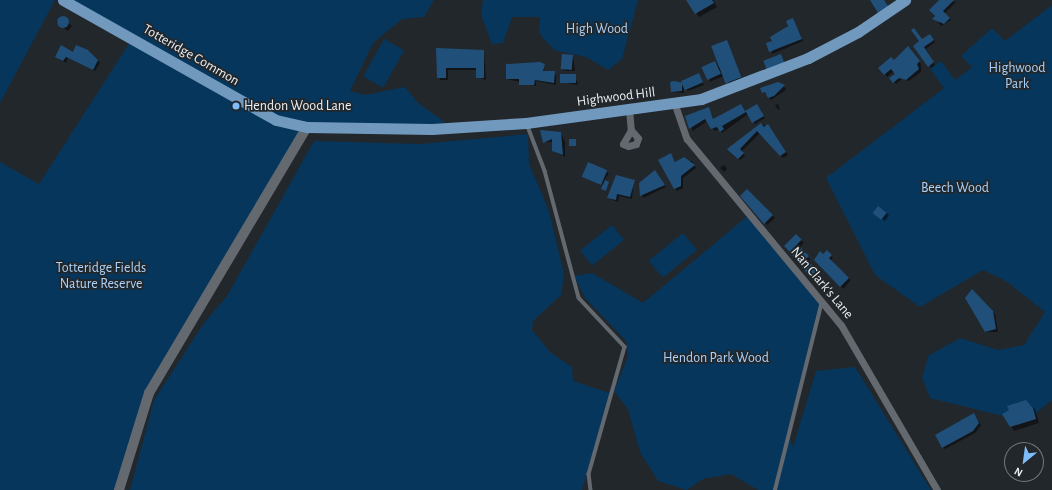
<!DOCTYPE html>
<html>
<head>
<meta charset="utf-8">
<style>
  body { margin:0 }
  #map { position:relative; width:1052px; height:490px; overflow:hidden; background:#22272c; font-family:"Alegreya Sans",sans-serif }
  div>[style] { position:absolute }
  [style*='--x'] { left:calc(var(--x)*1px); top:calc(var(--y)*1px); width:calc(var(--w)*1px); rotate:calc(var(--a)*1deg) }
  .green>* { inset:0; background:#06365b; transform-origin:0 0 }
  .shadow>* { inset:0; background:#0007; transform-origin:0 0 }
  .building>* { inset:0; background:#20507a; transform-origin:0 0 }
  .round { border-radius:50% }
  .lane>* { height:3.5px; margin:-1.75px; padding:0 1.75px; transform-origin:1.75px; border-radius:1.75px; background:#63696f }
  .street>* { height:7px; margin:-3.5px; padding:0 3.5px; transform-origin:3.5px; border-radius:3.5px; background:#63696f }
  .secondary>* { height:10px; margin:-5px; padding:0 5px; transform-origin:5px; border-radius:5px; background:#63696f }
  .primary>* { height:11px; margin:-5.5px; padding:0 5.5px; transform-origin:5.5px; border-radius:5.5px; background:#7199be }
  .dots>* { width:11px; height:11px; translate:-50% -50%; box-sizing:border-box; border:2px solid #22272c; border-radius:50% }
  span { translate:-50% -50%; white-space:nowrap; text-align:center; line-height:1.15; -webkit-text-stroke:3.5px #22272c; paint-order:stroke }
  .park-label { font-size:14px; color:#abd3fb }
  .street-label { font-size:14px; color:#ebeff2 }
  .poi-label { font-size:14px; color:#ebeff2 }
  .left { translate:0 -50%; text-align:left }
  .north { position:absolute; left:1004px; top:442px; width:40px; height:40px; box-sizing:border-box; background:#22272c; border:1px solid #72777b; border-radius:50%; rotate:209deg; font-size:11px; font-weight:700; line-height:16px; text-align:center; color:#ebeff2 }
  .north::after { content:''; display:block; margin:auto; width:14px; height:18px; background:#7ebdf9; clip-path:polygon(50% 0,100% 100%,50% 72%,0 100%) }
</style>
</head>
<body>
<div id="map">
  <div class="green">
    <div style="clip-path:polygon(0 0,55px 0,0 103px)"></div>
    <div style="clip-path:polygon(63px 0,434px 0,424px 17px,402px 19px,373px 43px,350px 91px,365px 95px,405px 87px,418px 103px,445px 122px,412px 130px,307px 122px,149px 393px,119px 490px,0 490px,0 162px,39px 184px,130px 42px)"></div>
    <div style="clip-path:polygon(483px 0,638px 0,622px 59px,608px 70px,586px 57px,554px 50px,539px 33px,540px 17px,512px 17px,503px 43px,492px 44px,481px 15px)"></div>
    <div style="clip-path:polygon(1052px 5px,1052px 400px,1036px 413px,1011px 418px,930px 398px,922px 378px,928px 356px,960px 338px,998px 350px,1024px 345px,1045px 312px,1006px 281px,983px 270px,920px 307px,875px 275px,826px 178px,944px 88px,930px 69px,941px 61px,955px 80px,972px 67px,961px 56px,992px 28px,1005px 41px)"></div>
    <div style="left:384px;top:39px;width:23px;height:43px;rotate:29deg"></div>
    <div style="clip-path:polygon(528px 134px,529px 164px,549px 211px,564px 274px,561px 295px,533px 321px,532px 330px,550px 352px,572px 367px,573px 381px,610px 393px,582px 490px,130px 490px,154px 400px,204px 323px,227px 296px,314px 141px,421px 144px)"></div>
    <div style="clip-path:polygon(750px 214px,823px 299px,788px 435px,793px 447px,816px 371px,855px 367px,931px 490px,758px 490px,731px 474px,703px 479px,687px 490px,658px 481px,640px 452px,628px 409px,614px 391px,628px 356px,626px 341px,585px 298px,574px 276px,592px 273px,643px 303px)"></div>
    <div style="left:612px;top:225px;width:19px;height:41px;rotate:51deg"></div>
    <div style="left:683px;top:233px;width:22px;height:44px;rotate:51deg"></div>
  </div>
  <div class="shadow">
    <div style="clip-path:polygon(687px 0,713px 0,717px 7px,699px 17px)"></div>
    <div style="clip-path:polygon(940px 0,956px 2px,944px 14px,951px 20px,941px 26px,930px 10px)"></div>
    <div style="clip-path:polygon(61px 16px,72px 26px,68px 31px,56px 22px)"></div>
    <div style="clip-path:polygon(793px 19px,803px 41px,772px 54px,773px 42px)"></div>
    <div style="clip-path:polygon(932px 37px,935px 42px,926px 49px,935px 65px,931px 68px,914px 46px)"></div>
    <div style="clip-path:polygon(726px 41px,742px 80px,729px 85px,724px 76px,709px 82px,715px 62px,723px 72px)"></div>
    <div style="clip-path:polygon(910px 49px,921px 64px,921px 72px,909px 81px,902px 79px,896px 84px,891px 78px,896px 74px,894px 71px,887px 77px,885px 74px)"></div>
    <div style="clip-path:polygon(88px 50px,100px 63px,95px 71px,68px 58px,66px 63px,59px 59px)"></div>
    <div style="clip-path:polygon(437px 50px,484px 51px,486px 80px,477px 77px,477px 70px,448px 70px,448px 80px,440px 80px)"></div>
    <div style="clip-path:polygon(573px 56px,575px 71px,566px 71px,563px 69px)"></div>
    <div style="clip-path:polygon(543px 63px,545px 72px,556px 75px,556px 85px,536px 81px,536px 86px,507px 79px)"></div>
    <div style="clip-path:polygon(699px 74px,704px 85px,688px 91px,684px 87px,684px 93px,672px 92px,681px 84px,685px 88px)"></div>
    <div style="clip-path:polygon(575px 75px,578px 85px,561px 82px)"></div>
    <div style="clip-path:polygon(783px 84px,786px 90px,771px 100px,762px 89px)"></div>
    <div style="clip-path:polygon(741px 105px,746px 112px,759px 108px,765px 118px,755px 124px,748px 114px,722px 133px,719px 129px,715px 131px,707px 121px,693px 131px,686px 116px,709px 108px,714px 120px)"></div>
    <div style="clip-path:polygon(775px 105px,778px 104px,780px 109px,778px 110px)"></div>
    <div style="clip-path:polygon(761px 124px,770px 128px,788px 155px,783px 158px,760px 133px,742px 151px,745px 156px,740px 160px,729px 149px)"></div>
    <div style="clip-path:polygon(541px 131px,561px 134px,565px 142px,565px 157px,553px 151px,553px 142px,544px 142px)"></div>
    <div style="clip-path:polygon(673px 157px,676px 163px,692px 161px,696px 168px,683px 178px,683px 188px,677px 191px,660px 160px)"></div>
    <div style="clip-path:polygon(588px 163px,609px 173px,604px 181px,609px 183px,606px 191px,605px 182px,602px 185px,583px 177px)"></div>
    <div style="clip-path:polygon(724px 165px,727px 169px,724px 172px,720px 168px)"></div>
    <div style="clip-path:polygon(655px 171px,666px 187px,643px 198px,640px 184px)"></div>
    <div style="clip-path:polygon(634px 181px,632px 199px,619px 196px,618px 202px,608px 198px)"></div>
    <div style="clip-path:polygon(747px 190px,775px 218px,767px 225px,765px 223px)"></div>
    <div style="clip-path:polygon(878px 207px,889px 215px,885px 221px,876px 215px)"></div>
    <div style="clip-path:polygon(796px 235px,804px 243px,793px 253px,801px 250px,810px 259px,804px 265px,785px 246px)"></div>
    <div style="clip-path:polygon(827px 252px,833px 258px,830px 261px,851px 280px,843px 289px,816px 257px)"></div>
    <div style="left:811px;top:265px;width:11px;height:7px;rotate:49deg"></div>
    <div style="clip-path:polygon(972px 290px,995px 314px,998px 332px,986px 332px,967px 298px)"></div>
    <div style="clip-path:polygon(1026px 401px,1035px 409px,1039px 423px,1014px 431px,1003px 414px)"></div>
    <div style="clip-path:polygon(974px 414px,981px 425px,975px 433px,945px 449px,942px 447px)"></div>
  </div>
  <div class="building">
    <div style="clip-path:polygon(686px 0,712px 0,714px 3px,695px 14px)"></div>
    <div style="clip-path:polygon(870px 0,884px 0,888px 6px,878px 13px)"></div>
    <div style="clip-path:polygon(939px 0,954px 0,943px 11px,950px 18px,944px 24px,932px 19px,935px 16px,929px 10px)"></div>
    <div class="round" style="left:57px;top:16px;width:12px;height:12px"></div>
    <div style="clip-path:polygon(793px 18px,802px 39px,769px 52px,766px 43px,772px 41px,770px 37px,788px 26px,786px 21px)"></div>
    <div style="clip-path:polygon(914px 28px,922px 39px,930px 34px,934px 40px,924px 47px,934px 62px,928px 67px,913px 46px,919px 41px,911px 30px)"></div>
    <div style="left:727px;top:40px;width:40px;height:17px;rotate:69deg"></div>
    <div style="clip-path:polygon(61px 45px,73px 52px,76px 45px,88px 50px,98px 60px,93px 70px,66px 57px,63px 61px,55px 57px)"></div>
    <div style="clip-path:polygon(908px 46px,920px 61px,917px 64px,919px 69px,906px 80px,899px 78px,893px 83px,889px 78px,895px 74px,891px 69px,884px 75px,878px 68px,891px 57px,894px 60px)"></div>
    <div style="clip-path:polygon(436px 48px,484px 50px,484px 78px,476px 78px,476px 68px,446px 68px,446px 78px,437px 78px)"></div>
    <div style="left:562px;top:54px;width:11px;height:15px;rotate:5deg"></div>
    <div style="left:781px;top:54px;width:9px;height:19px;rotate:69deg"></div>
    <div style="left:715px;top:61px;width:14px;height:15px;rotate:65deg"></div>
    <div style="clip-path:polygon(540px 62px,545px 64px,543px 71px,555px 71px,554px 83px,535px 80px,534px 85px,519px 85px,519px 79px,506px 79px,506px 64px)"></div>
    <div style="left:699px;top:73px;width:10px;height:20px;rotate:66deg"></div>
    <div style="left:560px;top:74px;width:16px;height:9px"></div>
    <div style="clip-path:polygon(675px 81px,682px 83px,682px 91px,671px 92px,670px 82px)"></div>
    <div style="clip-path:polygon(778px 82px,785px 85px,774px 96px,768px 98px,765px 92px,762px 93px,760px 88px)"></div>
    <div style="clip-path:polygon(741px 104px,745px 111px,757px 104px,764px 116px,752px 123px,746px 112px,722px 126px,724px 129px,720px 132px,717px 127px,711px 129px,705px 119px,689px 129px,685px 116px,709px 107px,713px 119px)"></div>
    <div style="clip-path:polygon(761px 123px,764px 127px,768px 124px,786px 152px,780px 156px,757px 131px,740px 149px,744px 153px,738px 159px,730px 152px,727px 149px)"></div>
    <div style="clip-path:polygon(540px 130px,561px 132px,563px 155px,552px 151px,552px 139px,543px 143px)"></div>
    <div style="left:569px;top:139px;width:7px;height:7px"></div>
    <div style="clip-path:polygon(671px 153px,675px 162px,684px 157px,695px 165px,681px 176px,681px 186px,674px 189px,658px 160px)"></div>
    <div style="left:588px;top:162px;width:21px;height:16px;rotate:23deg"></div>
    <div style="clip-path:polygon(655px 170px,665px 185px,640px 196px,639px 183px)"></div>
    <div style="clip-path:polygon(616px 175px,635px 180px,630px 197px,617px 194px,616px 200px,607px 198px)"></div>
    <div style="clip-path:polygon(605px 180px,609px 182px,606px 191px,601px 189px)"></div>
    <div style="clip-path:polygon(747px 189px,773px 215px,764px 224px,740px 196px)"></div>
    <div style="left:878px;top:206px;width:11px;height:9px;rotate:38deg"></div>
    <div style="left:796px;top:234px;width:8px;height:17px;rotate:45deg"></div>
    <div style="clip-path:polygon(801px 248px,809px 256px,802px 263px,792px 255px)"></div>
    <div style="clip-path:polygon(827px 250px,832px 255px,829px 258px,849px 278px,840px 287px,814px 260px,820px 251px,823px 254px)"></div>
    <div style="clip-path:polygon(811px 264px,817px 270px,811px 277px,804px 270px)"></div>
    <div style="clip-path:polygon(972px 289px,993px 311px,996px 329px,985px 332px,965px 298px)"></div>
    <div style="clip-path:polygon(1026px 400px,1033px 408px,1036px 419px,1010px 427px,1002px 414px,1009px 410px,1007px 406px)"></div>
    <div style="clip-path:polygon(974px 413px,979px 423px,973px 431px,942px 448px,935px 435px)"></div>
  </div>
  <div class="lane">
    <div style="--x:527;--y:124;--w:50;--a:69"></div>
    <div style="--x:545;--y:171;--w:131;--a:75"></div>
    <div style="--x:579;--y:298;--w:67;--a:46.8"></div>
    <div style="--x:625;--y:347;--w:132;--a:105.8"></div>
    <div style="--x:589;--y:474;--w:16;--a:83"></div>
    <div style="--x:775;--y:490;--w:194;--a:-76"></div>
  </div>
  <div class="street">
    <div style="--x:675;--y:105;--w:36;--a:71"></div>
    <div style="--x:687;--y:139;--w:241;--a:50.4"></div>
    <div style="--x:841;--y:325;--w:191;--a:59.8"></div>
    <div style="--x:629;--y:109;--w:21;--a:85"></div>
    <div style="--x:631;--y:130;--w:16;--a:120"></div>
    <div style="--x:623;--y:144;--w:5;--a:22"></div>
    <div style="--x:628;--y:146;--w:8;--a:-14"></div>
    <div style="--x:636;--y:144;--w:6;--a:-72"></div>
    <div style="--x:638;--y:138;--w:11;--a:-131"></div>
  </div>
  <div class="secondary">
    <div style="--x:119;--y:490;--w:102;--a:-72.8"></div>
    <div style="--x:149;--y:393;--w:309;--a:-59.3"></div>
  </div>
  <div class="primary">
    <div style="--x:63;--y:0;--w:244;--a:29.4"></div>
    <div style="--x:276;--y:120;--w:32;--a:13"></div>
    <div style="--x:307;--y:127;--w:125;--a:0.9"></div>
    <div style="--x:432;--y:129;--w:94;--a:-3.7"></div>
    <div style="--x:526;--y:123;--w:177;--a:-7.8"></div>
    <div style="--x:701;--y:99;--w:115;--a:-21"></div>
    <div style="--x:808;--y:58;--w:56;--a:-27.5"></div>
    <div style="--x:858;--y:32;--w:57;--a:-34.2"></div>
  </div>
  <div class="dots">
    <div style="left:236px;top:106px;background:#7ebdf9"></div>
  </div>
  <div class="park-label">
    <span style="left:597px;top:29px">High Wood</span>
    <span style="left:1017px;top:76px">Highwood<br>Park</span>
    <span style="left:955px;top:188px">Beech Wood</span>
    <span style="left:101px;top:276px">Totteridge Fields<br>Nature Reserve</span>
    <span style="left:716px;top:358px">Hendon Park Wood</span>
  </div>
  <div class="street-label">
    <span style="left:191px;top:55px;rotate:30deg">Totteridge Common</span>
    <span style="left:616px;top:97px;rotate:-7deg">Highwood Hill</span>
    <span style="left:822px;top:283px;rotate:50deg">Nan Clark's Lane</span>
  </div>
  <div class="poi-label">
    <span class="left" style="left:244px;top:106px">Hendon Wood Lane</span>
  </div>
  <div class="north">N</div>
</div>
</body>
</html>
